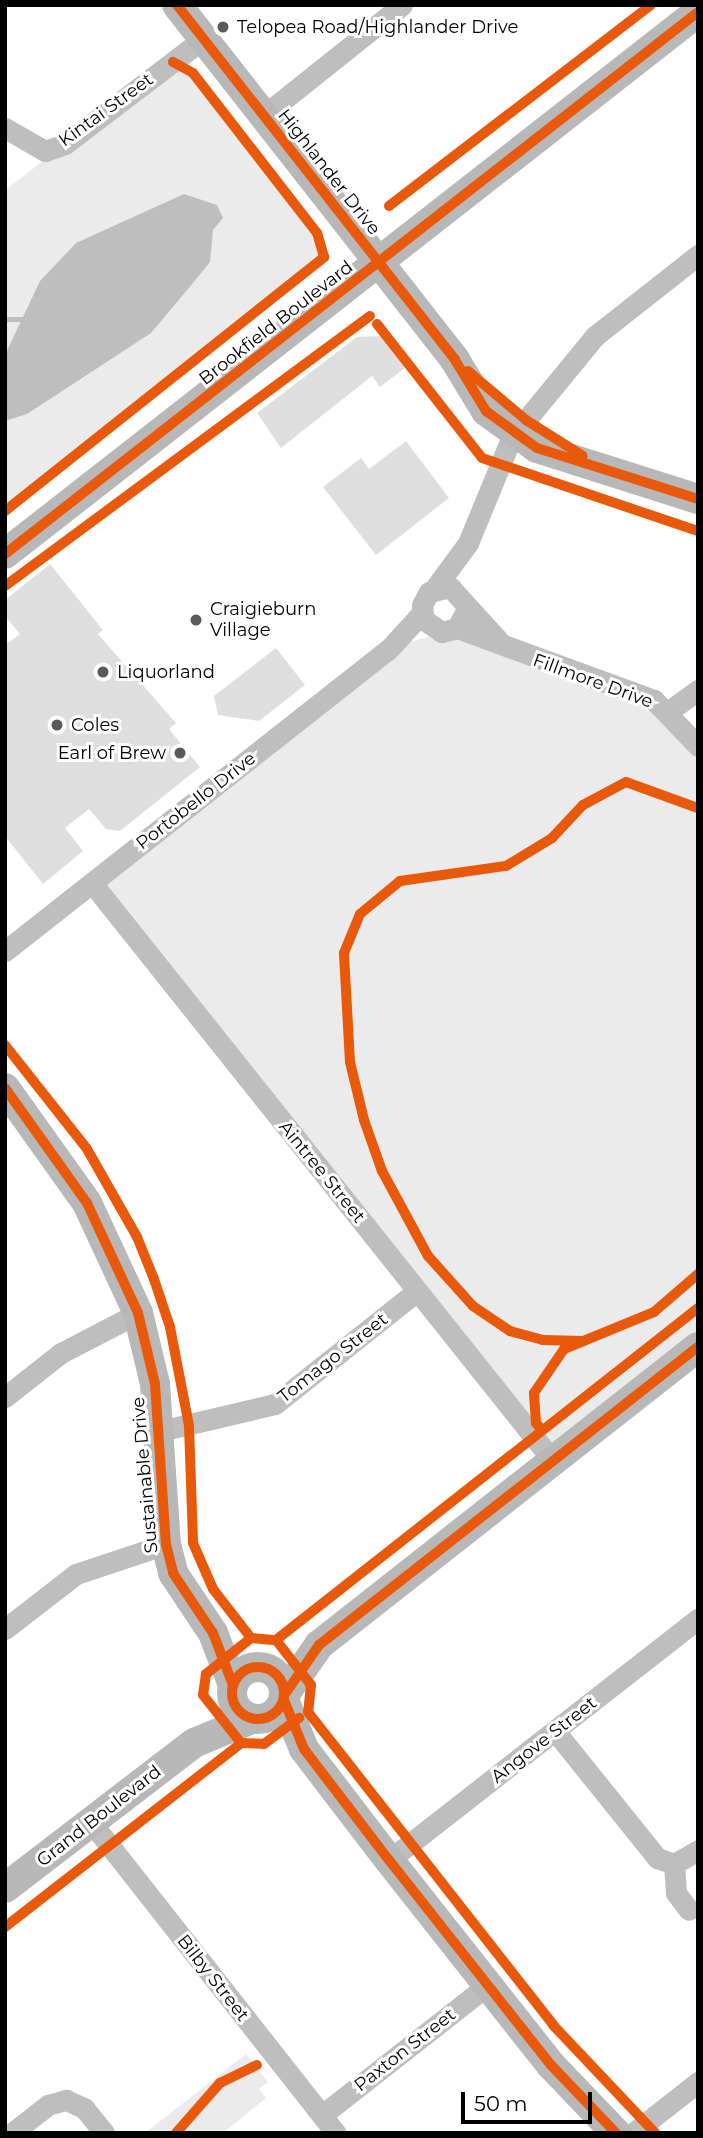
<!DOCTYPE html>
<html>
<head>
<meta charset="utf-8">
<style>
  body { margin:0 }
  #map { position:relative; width:703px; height:2138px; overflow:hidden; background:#fff; font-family:Montserrat,sans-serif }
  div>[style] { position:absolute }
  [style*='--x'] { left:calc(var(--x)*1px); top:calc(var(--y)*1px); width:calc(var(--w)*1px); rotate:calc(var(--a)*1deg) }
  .green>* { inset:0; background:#ebebeb }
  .water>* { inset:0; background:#bebebe }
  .stream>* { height:5px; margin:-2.5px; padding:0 2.5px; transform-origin:2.5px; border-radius:2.5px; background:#bebebe }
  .building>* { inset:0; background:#dfdfdf }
  .street>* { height:21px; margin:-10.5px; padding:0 10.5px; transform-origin:10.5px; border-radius:10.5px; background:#bebebe }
  .secondary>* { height:30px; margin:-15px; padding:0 15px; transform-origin:15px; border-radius:15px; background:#b8b8b8 }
  .secondary>.ring { margin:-15px; padding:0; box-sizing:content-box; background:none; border:30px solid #b8b8b8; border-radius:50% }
  .cycleway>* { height:10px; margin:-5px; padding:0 5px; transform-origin:5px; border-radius:5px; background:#e8590c }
  .cycleway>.ring { margin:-5px; padding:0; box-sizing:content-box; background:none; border:10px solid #e8590c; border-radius:50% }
  .dots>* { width:19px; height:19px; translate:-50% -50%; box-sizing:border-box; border:4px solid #fff; border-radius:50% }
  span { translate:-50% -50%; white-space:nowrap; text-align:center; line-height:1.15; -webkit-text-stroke:6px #fff; paint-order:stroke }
  .poi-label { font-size:18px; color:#000 }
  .left { translate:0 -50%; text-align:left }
  .right { translate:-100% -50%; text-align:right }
  .street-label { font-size:18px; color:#000 }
  .frame { position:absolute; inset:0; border:7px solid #000; pointer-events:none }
  .scale { position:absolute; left:461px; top:2092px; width:131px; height:32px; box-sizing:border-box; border:4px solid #000; border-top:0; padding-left:9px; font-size:21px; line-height:24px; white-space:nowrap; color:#000; -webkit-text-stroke:5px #fff; paint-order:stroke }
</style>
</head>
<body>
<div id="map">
  <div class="green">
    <div style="clip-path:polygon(183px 54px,317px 233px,324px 257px,5px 511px,5px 190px)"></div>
    <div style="clip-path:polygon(442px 632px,654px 700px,698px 746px,698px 1347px,553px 1461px,92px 883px,388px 650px)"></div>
    <div style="clip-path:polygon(246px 2054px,268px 2082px,259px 2089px,266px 2098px,223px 2133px,145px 2133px)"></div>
  </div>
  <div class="water">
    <div style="clip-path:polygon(184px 194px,217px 205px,223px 218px,213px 230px,210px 262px,188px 289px,151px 333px,27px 414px,5px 421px,5px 355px,40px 281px,76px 243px)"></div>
  </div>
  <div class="stream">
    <div style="--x:5;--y:319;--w:20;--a:0"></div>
  </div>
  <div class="building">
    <div style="clip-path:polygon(381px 336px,405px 368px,380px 387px,372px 376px,281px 448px,257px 413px,357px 337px)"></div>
    <div style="clip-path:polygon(406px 441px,449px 498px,376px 555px,323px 487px,361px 458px,369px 469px)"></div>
    <div style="clip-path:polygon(50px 564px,103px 630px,98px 634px,176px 723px,169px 729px,200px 767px,120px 831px,106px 829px,89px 809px,65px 828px,83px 851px,43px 884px,5px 836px,5px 645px,20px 634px,5px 616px,5px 600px)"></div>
    <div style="clip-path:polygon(276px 648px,305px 685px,259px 721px,218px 715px,214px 696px)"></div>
  </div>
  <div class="street">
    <div style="--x:263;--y:116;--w:178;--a:-38.6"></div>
    <div style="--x:5;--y:128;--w:46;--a:29.9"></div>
    <div style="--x:45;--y:151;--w:21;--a:-19"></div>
    <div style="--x:65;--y:144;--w:173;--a:-37.3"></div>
    <div style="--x:526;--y:420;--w:109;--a:-50.6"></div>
    <div style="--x:595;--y:336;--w:131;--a:-38.2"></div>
    <div style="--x:435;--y:588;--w:56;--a:-53.7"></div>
    <div style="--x:468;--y:543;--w:118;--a:-67.6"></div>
    <div style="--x:467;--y:609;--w:21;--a:118"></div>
    <div style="--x:457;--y:628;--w:16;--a:165"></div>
    <div style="--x:442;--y:632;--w:22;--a:-146"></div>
    <div style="--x:424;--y:620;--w:15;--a:-98"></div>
    <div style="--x:422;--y:605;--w:15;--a:-62"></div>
    <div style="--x:429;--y:592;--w:22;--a:-13"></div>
    <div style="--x:450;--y:587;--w:72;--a:47.8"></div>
    <div style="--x:457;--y:628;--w:210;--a:20.1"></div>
    <div style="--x:654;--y:700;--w:64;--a:46.3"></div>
    <div style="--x:669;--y:711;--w:36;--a:-36"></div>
    <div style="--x:92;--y:883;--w:739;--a:51.42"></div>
    <div style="--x:5;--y:951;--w:487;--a:-38.2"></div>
    <div style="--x:388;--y:650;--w:50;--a:-47.4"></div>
    <div style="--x:5;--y:1397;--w:71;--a:-38.2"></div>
    <div style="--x:61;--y:1353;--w:87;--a:-27.5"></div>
    <div style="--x:160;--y:1431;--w:118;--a:-13.2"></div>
    <div style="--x:275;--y:1404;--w:181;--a:-38.5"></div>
    <div style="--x:5;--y:1629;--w:90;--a:-37.8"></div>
    <div style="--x:76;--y:1574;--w:95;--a:-18.4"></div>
    <div style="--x:555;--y:1731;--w:163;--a:51.2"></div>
    <div style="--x:657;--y:1858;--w:18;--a:19"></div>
    <div style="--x:674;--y:1864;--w:28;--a:-30"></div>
    <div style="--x:91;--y:1822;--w:396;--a:51.8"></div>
    <div style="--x:389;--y:1860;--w:392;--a:-38"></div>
    <div style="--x:674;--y:1864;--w:29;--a:86"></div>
    <div style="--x:676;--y:1893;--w:21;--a:53"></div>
    <div style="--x:322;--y:2115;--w:211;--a:-38.1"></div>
    <div style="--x:12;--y:2133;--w:46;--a:-37.9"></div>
    <div style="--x:48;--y:2105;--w:19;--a:-16"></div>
    <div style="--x:66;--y:2100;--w:20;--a:24"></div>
    <div style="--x:84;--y:2108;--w:32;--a:51"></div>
    <div style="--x:633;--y:2133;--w:83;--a:-38.1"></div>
  </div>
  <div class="secondary">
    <div style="--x:177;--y:5;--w:451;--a:51.9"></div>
    <div style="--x:455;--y:360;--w:60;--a:58.7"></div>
    <div style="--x:486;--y:411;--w:63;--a:36"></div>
    <div style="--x:537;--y:448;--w:169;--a:17.6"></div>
    <div style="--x:5;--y:554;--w:880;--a:-38.03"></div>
    <div style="--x:5;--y:1088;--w:141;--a:54.5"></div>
    <div style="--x:87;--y:1203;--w:121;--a:65.1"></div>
    <div style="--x:138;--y:1313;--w:73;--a:76.5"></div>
    <div style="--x:155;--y:1384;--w:160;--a:86.1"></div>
    <div style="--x:166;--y:1544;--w:30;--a:76"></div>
    <div style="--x:173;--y:1573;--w:72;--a:56.3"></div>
    <div style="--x:213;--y:1633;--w:56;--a:69"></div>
    <div class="ring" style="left:232px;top:1667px;width:22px;height:22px"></div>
    <div style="--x:285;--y:1694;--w:60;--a:-55.2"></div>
    <div style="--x:319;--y:1645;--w:482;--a:-38.2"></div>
    <div style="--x:284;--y:1700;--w:53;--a:67.8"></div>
    <div style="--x:304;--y:1749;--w:140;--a:52.6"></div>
    <div style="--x:389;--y:1860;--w:261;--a:51.7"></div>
    <div style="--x:551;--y:2065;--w:94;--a:46.3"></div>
    <div style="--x:5;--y:1888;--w:238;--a:-37.5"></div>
    <div style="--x:194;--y:1743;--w:63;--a:-22.5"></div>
  </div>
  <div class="cycleway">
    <div style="--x:177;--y:5;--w:451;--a:51.9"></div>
    <div style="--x:455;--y:360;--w:60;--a:58.7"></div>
    <div style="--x:486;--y:411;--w:63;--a:36"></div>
    <div style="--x:537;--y:448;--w:169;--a:17.6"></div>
    <div style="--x:389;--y:206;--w:330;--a:-37.5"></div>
    <div style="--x:377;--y:324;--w:170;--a:51.9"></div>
    <div style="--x:482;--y:458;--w:228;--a:18.7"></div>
    <div style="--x:468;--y:371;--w:76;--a:40.2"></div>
    <div style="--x:526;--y:420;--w:67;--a:32.3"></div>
    <div style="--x:5;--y:511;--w:408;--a:-38.5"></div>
    <div style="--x:324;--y:257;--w:25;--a:-106"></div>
    <div style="--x:317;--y:233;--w:202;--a:-127.8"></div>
    <div style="--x:193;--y:73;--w:23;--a:-151"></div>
    <div style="--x:5;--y:554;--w:880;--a:-38.03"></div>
    <div style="--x:5;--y:586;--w:454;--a:-36.5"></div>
    <div style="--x:5;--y:1045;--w:132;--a:51.7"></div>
    <div style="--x:87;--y:1149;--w:101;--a:60.4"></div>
    <div style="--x:137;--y:1237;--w:45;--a:68"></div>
    <div style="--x:154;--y:1279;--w:51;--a:71.6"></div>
    <div style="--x:170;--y:1327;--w:101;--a:79.1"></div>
    <div style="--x:189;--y:1426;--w:117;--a:88"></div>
    <div style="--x:193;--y:1543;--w:50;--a:66.5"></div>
    <div style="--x:213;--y:1589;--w:62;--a:52.2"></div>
    <div style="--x:251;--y:1638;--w:25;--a:5"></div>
    <div style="--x:276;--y:1640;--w:57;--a:52.1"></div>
    <div style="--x:311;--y:1685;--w:27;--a:96"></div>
    <div style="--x:308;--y:1712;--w:397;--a:51.9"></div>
    <div style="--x:553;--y:2025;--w:149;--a:46.6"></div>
    <div style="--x:5;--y:1088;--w:141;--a:54.5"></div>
    <div style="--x:87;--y:1203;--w:121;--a:65.1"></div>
    <div style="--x:138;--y:1313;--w:73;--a:76.5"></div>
    <div style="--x:155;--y:1384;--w:160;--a:86.1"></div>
    <div style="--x:166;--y:1544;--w:30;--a:76"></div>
    <div style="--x:173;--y:1573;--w:72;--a:56.3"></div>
    <div style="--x:213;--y:1633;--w:56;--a:69"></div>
    <div style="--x:584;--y:1341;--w:41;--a:-178.6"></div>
    <div style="--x:543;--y:1340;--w:34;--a:-165"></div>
    <div style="--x:510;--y:1331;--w:45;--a:-146"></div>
    <div style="--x:473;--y:1306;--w:67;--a:-132"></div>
    <div style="--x:428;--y:1256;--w:97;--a:-118.4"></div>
    <div style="--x:382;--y:1171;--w:54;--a:-109.4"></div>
    <div style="--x:364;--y:1120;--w:60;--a:-103.6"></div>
    <div style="--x:350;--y:1062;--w:109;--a:-93.2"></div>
    <div style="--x:344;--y:953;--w:42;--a:-67.7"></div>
    <div style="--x:360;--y:914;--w:52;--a:-39.5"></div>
    <div style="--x:400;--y:881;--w:107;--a:-8.1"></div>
    <div style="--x:506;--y:866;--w:54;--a:-31.3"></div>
    <div style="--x:552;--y:838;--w:45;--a:-46.8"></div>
    <div style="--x:583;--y:805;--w:49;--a:-28.1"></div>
    <div style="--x:626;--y:782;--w:77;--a:19.9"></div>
    <div style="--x:542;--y:1430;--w:9;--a:-131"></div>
    <div style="--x:536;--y:1423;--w:30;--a:-94"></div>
    <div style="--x:534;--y:1393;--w:53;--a:-55.7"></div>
    <div style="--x:564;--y:1349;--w:97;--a:-22.3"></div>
    <div style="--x:654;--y:1312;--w:58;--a:-40.8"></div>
    <div style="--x:251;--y:1638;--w:58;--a:141.3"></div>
    <div style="--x:206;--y:1674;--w:21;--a:98"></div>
    <div style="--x:203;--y:1695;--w:61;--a:51.6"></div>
    <div style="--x:241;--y:1743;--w:23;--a:2"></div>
    <div style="--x:264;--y:1744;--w:44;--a:-36.6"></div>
    <div style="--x:276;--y:1640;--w:537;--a:-38.19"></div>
    <div class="ring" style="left:232px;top:1667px;width:42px;height:42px"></div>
    <div style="--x:285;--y:1694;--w:60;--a:-55.2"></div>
    <div style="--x:319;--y:1645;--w:482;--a:-38.2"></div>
    <div style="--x:284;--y:1700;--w:53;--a:67.8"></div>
    <div style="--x:304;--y:1749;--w:140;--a:52.6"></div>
    <div style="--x:389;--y:1860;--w:261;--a:51.7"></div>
    <div style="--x:551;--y:2065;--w:94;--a:46.3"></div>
    <div style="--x:5;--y:1927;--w:299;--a:-37.9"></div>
    <div style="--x:176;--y:2133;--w:67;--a:-48.7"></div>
    <div style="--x:220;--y:2083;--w:41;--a:-25.9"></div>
  </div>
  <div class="dots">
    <div style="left:223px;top:27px;background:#595959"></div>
    <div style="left:196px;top:620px;background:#595959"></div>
    <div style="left:103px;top:672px;background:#595959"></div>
    <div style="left:57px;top:725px;background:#595959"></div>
    <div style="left:180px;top:753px;background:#595959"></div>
  </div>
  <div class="poi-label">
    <span class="left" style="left:237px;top:27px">Telopea Road/Highlander Drive</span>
    <span class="left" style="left:210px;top:620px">Craigieburn<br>Village</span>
    <span class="left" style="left:117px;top:672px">Liquorland</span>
    <span class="left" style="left:71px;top:725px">Coles</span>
    <span class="right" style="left:166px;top:753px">Earl of Brew</span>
  </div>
  <div class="street-label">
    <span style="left:106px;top:110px;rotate:-36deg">Kintai Street</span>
    <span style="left:329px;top:172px;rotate:52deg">Highlander Drive</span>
    <span style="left:276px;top:323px;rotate:-38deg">Brookfield Boulevard</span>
    <span style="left:593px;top:681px;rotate:20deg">Fillmore Drive</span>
    <span style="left:196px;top:801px;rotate:-38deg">Portobello Drive</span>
    <span style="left:322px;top:1172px;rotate:51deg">Aintree Street</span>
    <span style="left:333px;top:1358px;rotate:-38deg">Tomago Street</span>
    <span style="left:145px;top:1475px;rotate:-95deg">Sustainable Drive</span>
    <span style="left:544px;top:1740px;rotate:-38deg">Angove Street</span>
    <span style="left:99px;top:1816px;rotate:-38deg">Grand Boulevard</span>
    <span style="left:213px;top:1978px;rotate:52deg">Bilby Street</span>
    <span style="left:405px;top:2050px;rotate:-38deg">Paxton Street</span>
  </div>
  <div class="frame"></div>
  <div class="scale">50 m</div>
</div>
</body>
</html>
